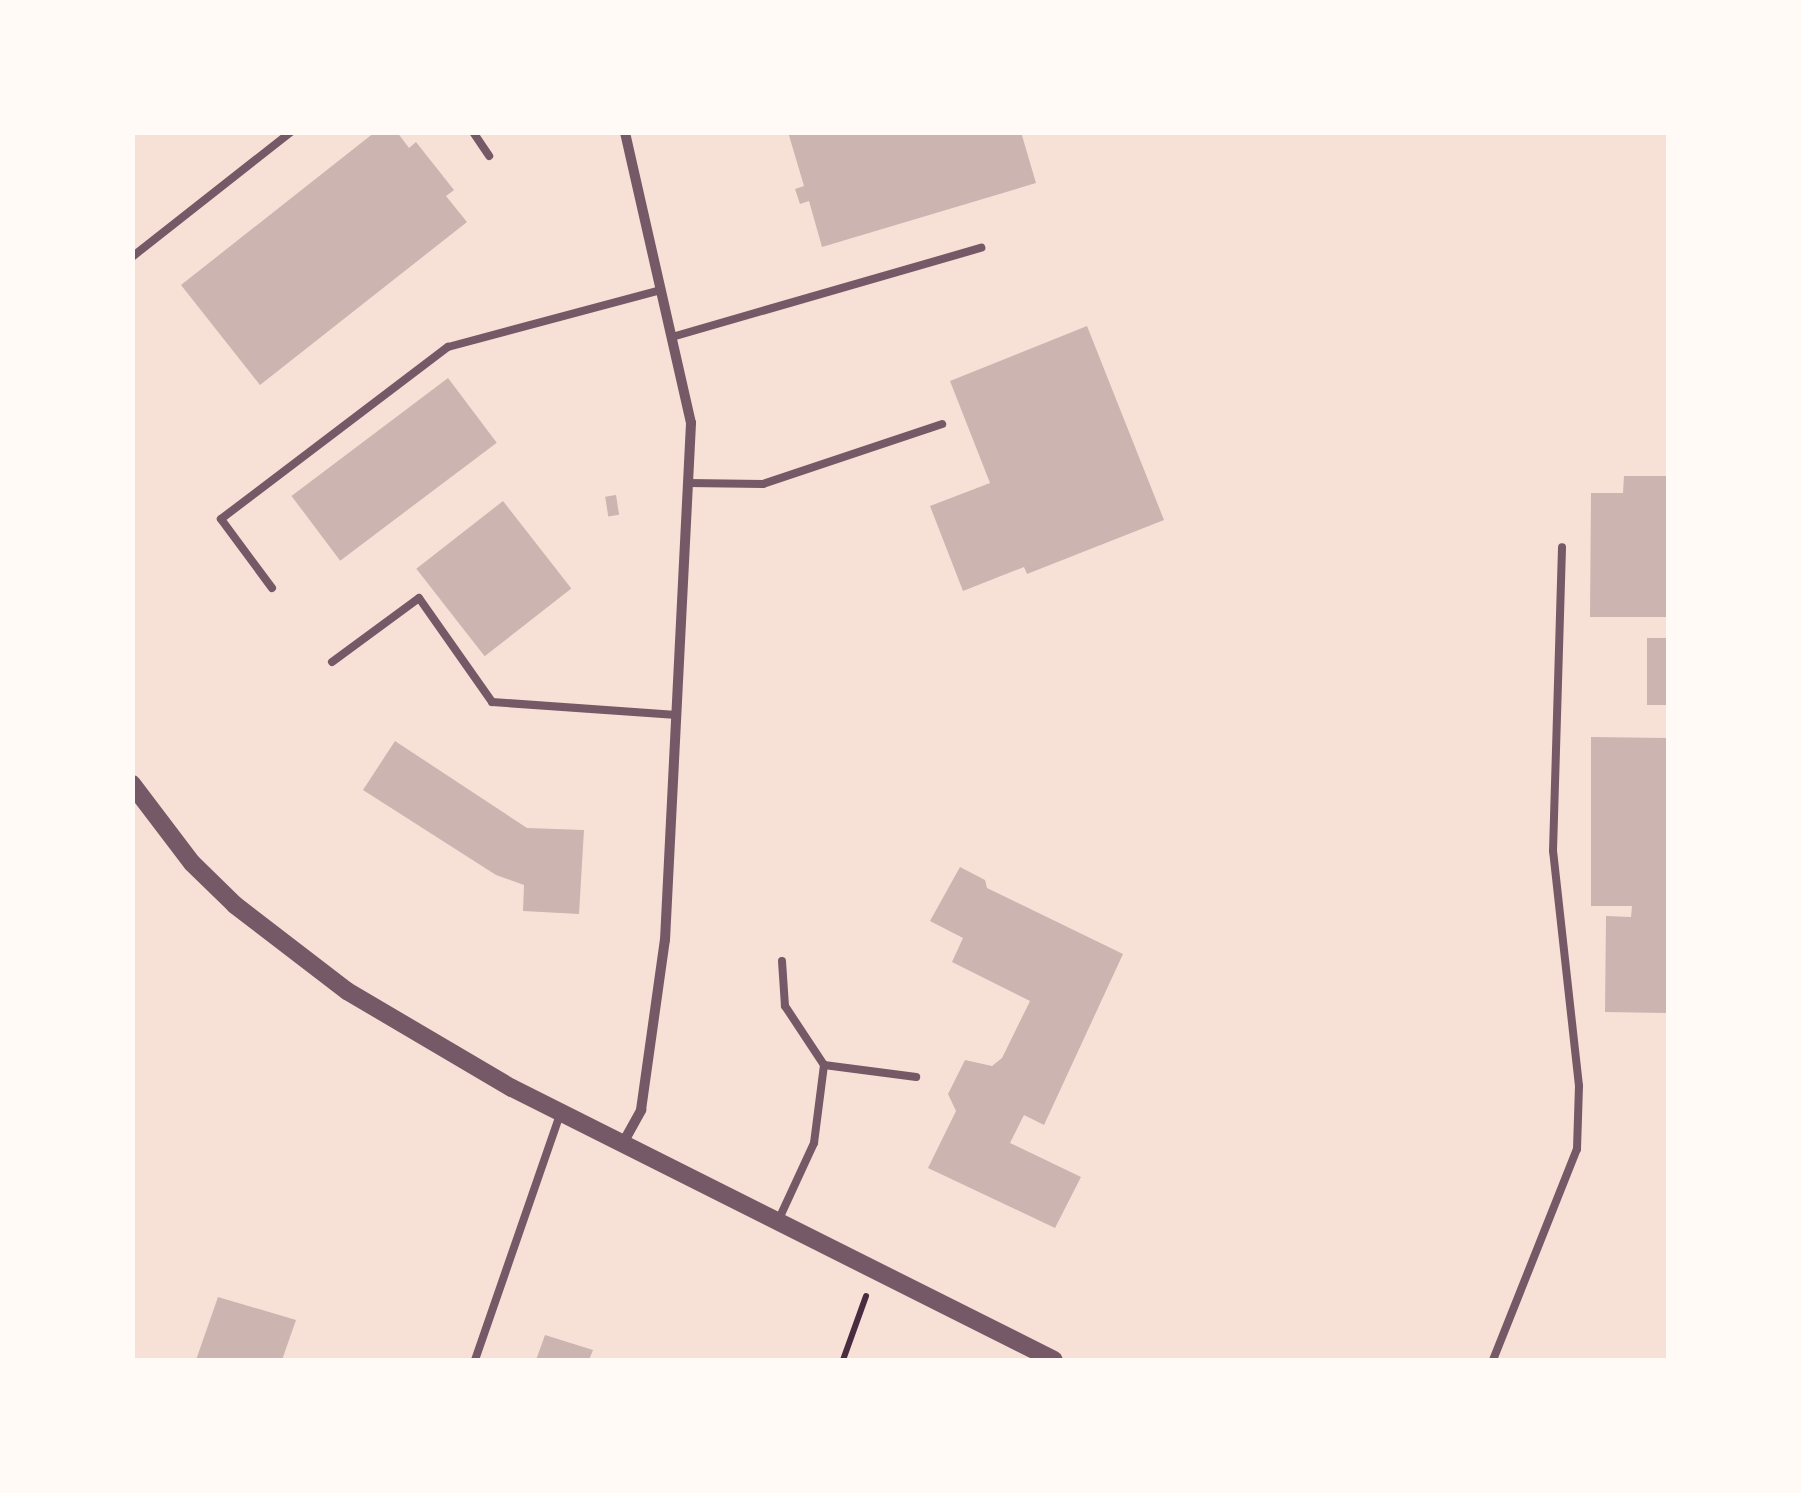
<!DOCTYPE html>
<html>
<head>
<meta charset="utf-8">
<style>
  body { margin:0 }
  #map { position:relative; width:1801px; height:1493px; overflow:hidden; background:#f7e1d7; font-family:"Asap Condensed",sans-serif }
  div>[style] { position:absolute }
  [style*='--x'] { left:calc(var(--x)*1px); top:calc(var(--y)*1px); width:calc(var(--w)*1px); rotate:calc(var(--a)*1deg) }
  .building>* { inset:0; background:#ccb4b1; transform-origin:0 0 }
  .path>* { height:6px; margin:-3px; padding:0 3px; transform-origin:3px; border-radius:3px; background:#4a2c40 }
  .service>* { height:8px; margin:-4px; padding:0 4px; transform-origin:4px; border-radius:4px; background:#755966 }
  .minor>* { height:10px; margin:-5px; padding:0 5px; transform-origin:5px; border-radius:5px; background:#755966 }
  .tertiary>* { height:18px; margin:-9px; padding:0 9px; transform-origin:9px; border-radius:9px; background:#755966 }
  span { translate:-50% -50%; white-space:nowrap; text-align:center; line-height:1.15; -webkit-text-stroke:9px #fffaf5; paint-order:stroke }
  .frame { position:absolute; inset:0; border:135px solid #fffaf5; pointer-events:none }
</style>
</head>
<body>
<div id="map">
  <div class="building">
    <div style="clip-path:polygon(375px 132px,397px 132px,409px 148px,416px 142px,454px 190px,446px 196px,467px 222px,260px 385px,181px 285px)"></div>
    <div style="clip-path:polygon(788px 132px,1021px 132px,1036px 183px,822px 247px,809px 201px,800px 204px,795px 189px,804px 186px)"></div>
    <div style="clip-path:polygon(1087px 326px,1164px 520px,1027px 574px,1024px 567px,963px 591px,930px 506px,990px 483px,950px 381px)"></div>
    <div style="left:448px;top:378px;width:81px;height:196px;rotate:53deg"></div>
    <div style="clip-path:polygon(1624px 476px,1668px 476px,1668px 617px,1590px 617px,1591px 493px,1623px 493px)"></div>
    <div style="left:616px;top:495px;width:20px;height:11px;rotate:81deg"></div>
    <div style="left:503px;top:501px;width:111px;height:110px;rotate:52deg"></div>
    <div style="left:1647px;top:638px;width:21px;height:67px"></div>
    <div style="clip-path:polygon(1591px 737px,1668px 738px,1667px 1013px,1605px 1012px,1606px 916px,1631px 917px,1632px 906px,1591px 906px)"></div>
    <div style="clip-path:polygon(395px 741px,527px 828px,584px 830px,579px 914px,523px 911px,524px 885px,496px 875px,363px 790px)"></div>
    <div style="clip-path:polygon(960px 867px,985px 880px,987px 888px,1123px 954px,1044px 1125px,1024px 1115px,1010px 1143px,1081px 1177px,1055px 1228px,928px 1168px,956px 1111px,948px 1094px,965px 1060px,992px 1066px,1002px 1058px,1030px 1001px,952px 962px,963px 938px,930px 921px)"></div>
    <div style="clip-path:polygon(218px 1297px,296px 1320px,282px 1360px,196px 1360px)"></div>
    <div style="clip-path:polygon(545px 1335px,593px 1350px,589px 1360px,536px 1360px)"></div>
  </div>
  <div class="path">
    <div style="--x:843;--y:1360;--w:68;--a:-70.2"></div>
  </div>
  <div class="service">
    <div style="--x:473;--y:132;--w:29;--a:56"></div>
    <div style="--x:132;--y:257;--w:202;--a:-38.2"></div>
    <div style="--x:672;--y:337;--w:322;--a:-16.1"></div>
    <div style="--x:688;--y:483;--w:75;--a:0.8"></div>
    <div style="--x:763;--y:484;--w:189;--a:-18.5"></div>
    <div style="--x:272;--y:588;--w:86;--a:-126.5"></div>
    <div style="--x:221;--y:519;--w:285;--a:-37.2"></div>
    <div style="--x:448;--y:347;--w:220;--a:-15"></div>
    <div style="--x:332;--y:662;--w:108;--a:-36.3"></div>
    <div style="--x:419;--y:598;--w:127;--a:54.9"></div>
    <div style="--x:492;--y:702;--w:185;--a:4"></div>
    <div style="--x:782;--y:961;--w:45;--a:86.2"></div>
    <div style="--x:785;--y:1006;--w:71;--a:56.5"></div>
    <div style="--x:778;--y:1221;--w:86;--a:-65.2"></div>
    <div style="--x:814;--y:1143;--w:79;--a:-82.7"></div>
    <div style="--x:824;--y:1065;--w:93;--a:7.4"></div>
    <div style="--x:475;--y:1360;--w:260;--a:-70.9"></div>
    <div style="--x:1493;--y:1360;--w:227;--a:-68.3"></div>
    <div style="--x:1577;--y:1149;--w:63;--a:-88.2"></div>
    <div style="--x:1579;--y:1086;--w:236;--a:-96.3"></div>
    <div style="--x:1553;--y:851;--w:304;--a:-88.3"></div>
  </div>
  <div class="minor">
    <div style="--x:623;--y:1143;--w:38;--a:-61"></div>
    <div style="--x:641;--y:1110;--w:172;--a:-82"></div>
    <div style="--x:665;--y:940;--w:518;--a:-87.12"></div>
    <div style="--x:691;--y:423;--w:298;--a:-102.8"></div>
  </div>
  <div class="tertiary">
    <div style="--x:132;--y:784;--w:99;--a:52.8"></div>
    <div style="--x:192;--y:863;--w:60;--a:44.3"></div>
    <div style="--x:235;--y:905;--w:141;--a:37.5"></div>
    <div style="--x:347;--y:991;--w:191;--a:30.5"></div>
    <div style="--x:512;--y:1088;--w:606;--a:26.65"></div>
  </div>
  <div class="frame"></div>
</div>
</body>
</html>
